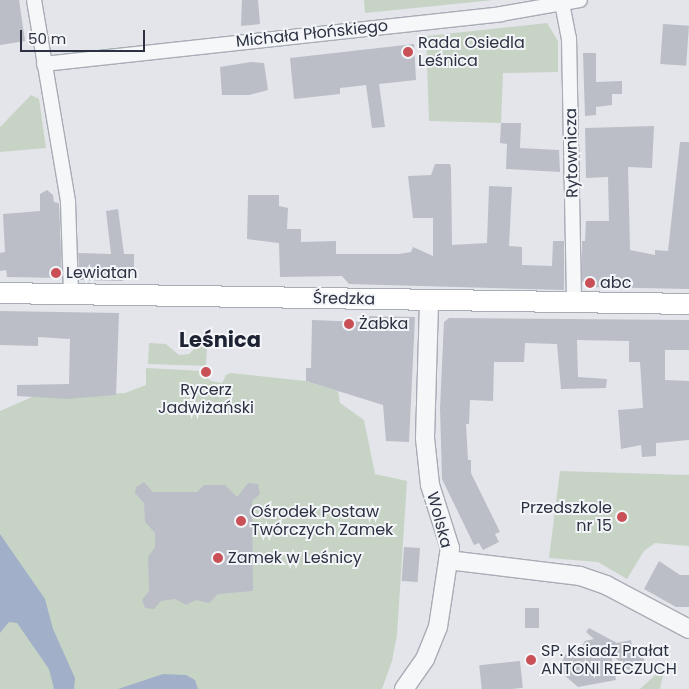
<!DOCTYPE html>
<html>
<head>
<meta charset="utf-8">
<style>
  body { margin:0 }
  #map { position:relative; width:689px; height:689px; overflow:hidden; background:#e3e5eb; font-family:Poppins,sans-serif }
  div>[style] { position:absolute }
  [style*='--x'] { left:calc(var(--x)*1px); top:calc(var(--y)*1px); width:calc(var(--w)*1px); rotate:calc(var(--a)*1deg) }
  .green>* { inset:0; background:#c7d4c5 }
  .water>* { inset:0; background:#a1b0c8 }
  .building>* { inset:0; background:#bbbec7; transform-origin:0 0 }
  .roads { filter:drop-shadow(1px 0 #a8acb5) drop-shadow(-1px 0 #a8acb5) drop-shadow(0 1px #a8acb5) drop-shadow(0 -1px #a8acb5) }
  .minor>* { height:14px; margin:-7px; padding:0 7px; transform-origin:7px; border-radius:7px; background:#f6f7f9 }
  .tertiary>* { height:18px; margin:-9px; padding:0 9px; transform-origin:9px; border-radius:9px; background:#f6f7f9 }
  .secondary>* { height:20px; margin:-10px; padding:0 10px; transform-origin:10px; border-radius:10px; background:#fff }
  .dots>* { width:14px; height:14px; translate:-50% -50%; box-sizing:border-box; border:2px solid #f3f5f8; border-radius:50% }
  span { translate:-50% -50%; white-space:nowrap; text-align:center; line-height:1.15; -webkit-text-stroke:4px #f3f5f8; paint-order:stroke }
  .street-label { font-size:16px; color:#2c3242 }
  .poi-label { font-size:16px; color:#2c3242 }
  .left { translate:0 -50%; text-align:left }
  .right { translate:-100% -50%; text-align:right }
  .district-label { font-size:21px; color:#1e2333; font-weight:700 }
  .scale { position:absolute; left:20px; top:30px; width:125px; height:22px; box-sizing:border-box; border:2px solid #2c3242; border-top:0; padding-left:6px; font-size:15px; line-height:18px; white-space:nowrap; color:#2c3242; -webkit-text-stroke:4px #f3f5f8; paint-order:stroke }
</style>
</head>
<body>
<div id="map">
  <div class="green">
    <div style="clip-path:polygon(364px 0,494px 0,365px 13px)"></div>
    <div style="clip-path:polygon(547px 23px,558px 41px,558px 72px,503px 73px,501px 123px,429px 121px,426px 36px)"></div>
    <div style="clip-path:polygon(31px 95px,39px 99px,46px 148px,0 152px,0 127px)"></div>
    <div style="clip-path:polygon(149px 343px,166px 344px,179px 355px,189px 354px,197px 346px,207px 346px,206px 366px,148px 364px)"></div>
    <div style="clip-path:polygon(146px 368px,203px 371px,211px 381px,222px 383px,226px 375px,231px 373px,306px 381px,338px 391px,340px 403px,364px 420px,375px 474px,407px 481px,397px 635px,392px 661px,382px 689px,0 689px,0 411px,32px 397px,125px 393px,146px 385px)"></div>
    <div style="clip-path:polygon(560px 471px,689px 475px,689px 546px,655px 543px,644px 551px,627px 579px,598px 562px,549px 558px)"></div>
    <div style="clip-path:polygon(665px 665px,660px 689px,640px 689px,652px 678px)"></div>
  </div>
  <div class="water">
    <div style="clip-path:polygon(0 534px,45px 599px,53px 629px,75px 678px,74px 689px,54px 689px,49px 669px,17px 623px,9px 622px,0 633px)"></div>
    <div style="clip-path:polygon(163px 674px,186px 675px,195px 680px,198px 689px,118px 689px)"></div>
  </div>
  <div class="building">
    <div style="clip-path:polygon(0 0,19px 0,25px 41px,0 45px)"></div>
    <div style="clip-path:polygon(242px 0,258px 0,260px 24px,241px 26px)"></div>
    <div style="left:663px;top:24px;width:26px;height:40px;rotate:4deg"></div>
    <div style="clip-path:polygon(414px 44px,416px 80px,379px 84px,385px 127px,372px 128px,366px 85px,340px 88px,340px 94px,294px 99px,290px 58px)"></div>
    <div style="clip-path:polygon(583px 53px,596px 53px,596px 82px,622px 81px,622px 94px,612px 94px,612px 105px,596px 107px,596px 115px,585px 116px)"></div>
    <div style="clip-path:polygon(251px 62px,264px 63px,268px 90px,249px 95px,222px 95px,220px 67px)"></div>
    <div style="clip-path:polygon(501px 123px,521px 123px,520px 148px,559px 150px,560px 172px,506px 169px,507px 144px,500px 143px)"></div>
    <div style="clip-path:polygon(654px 126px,652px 168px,628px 167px,630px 250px,655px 255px,655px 250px,668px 251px,680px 142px,689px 142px,689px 289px,589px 287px,582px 281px,582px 241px,585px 241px,586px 221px,609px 221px,608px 177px,586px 178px,585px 128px)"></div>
    <div style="clip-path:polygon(435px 164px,450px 164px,451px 168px,452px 245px,487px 243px,489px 186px,512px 187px,509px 246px,522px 247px,522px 265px,552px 266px,553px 241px,564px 241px,564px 290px,349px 284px,342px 276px,280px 277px,279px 243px,247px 239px,248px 195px,279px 195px,279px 206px,288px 208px,287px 229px,301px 229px,301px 242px,336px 241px,336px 254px,399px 254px,411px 252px,413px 247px,433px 256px,433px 218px,413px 218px,408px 176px,431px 175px)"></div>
    <div style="clip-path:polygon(47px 190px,53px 195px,54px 202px,59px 203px,62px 278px,7px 277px,6px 270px,0 271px,0 253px,5px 252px,3px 214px,40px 211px,40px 194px)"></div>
    <div style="clip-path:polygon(118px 209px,124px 254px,134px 254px,134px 273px,124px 273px,123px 281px,80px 280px,78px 253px,111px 254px,106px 211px)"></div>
    <div style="clip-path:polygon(0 311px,119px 313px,116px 395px,66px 399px,17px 396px,17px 385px,69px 384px,70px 339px,38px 337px,38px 346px,0 345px)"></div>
    <div style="clip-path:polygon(364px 316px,415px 317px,409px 442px,386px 441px,383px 405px,306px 381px,306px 368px,311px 368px,312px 320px,364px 322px)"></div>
    <div style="clip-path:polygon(449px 318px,689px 320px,689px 350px,665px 350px,665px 380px,689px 381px,689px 440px,656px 443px,656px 456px,642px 457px,641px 445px,621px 449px,618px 410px,643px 408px,640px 362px,629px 362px,629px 341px,577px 340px,578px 377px,607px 379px,606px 388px,561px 389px,557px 344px,525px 343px,524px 362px,494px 362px,493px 401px,470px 400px,469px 424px,466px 424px,468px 460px,471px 460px,471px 473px,500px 532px,495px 534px,499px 542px,483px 550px,479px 543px,474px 545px,442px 479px,440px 408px,444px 322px)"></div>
    <div style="clip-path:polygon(144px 482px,153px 492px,197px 492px,204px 485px,225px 485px,237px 497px,248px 483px,258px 484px,260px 494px,252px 501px,253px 591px,218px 594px,209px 603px,196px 600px,186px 605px,175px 599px,161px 601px,154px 609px,145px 608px,142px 600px,149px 591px,148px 557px,155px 547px,155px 533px,145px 522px,144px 503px,135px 493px,136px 487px)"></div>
    <div style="left:404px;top:547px;width:16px;height:34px;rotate:4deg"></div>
    <div style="clip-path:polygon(659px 561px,680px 575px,689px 575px,689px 607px,676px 607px,644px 589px)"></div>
    <div style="left:525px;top:608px;width:14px;height:20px"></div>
    <div style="clip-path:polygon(589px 628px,617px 643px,631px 640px,633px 652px,642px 650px,646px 670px,635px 676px,611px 654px,616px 680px,578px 687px,563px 674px,561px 665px,565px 655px,578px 646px,581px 648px,585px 641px,594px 639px,586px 632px)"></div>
    <div style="left:520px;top:661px;width:27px;height:41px;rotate:84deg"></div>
  </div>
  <div class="roads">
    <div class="minor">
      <div style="--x:34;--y:0;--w:205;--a:80.4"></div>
      <div style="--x:68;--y:202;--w:92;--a:88.1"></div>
      <div style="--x:562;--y:3;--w:36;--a:79"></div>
      <div style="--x:569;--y:38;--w:265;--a:88.9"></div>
      <div style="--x:44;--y:64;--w:460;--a:-6.2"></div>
      <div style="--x:501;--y:14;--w:80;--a:-10"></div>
    </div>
    <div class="tertiary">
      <div style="--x:448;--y:560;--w:133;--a:6.9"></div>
      <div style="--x:580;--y:576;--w:28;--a:19"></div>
      <div style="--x:606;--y:585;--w:94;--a:27.9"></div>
      <div style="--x:404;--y:689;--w:37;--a:-55"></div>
      <div style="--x:425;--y:659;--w:35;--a:-68"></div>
      <div style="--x:438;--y:627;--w:80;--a:-81.4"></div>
      <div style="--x:450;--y:548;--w:66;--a:-107.6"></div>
      <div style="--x:430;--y:485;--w:47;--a:-96.1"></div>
      <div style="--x:425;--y:438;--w:137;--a:-88.3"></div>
    </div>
    <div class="secondary">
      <div style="--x:0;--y:293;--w:689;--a:0.91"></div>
    </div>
  </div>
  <div class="dots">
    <div style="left:408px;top:52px;background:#c85056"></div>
    <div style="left:56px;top:273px;background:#c85056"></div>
    <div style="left:590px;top:283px;background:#c85056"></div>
    <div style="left:349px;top:324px;background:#c85056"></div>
    <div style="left:206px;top:372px;background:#c85056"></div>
    <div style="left:622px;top:517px;background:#c85056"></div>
    <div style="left:241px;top:521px;background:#c85056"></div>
    <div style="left:218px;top:558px;background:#c85056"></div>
    <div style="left:531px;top:660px;background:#c85056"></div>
  </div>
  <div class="street-label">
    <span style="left:312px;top:34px;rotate:-6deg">Michała Płońskiego</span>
    <span style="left:572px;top:153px;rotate:-91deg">Rytownicza</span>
    <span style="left:344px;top:299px;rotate:1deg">Średzka</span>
    <span style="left:439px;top:520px;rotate:75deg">Wolska</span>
  </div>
  <div class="poi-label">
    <span class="left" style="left:418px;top:52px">Rada Osiedla<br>Leśnica</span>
    <span class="left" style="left:66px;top:273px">Lewiatan</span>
    <span class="left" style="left:600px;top:283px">abc</span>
    <span class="left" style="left:359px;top:324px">Żabka</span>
    <span style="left:206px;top:399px">Rycerz<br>Jadwiżański</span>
    <span class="right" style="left:612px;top:517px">Przedszkole<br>nr 15</span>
    <span class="left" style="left:251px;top:521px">Ośrodek Postaw<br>Twórczych Zamek</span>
    <span class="left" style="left:228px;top:558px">Zamek w Leśnicy</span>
    <span class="left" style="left:541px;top:660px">SP. Ksiadz Prałat<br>ANTONI RECZUCH</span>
  </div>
  <div class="district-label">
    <span style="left:220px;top:340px">Leśnica</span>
  </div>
  <div class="scale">50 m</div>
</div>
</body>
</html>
